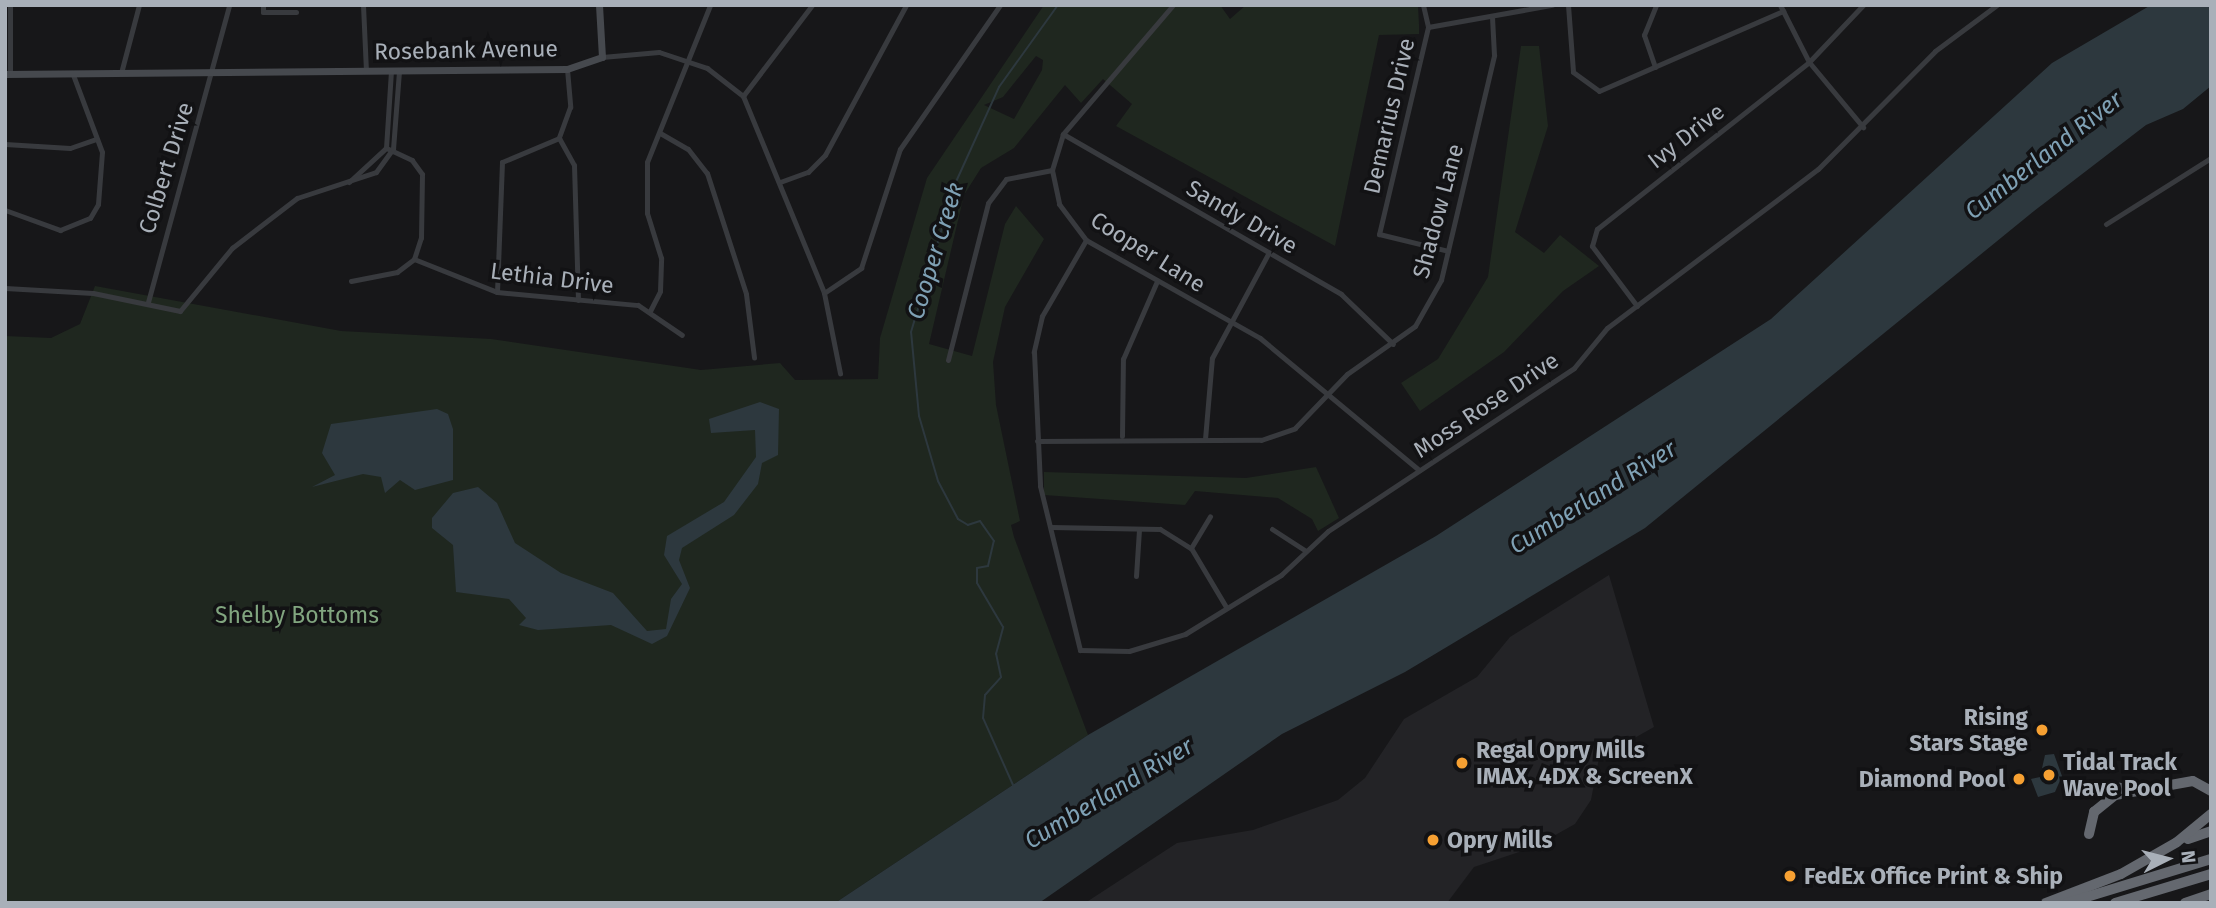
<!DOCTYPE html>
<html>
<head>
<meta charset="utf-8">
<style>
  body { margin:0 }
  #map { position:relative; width:2216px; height:908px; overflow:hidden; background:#171719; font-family:"Fira Sans",sans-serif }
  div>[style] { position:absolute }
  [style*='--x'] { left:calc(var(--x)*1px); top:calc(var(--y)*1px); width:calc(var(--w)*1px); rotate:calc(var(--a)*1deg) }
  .built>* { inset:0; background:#232326 }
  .green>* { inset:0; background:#1f271f }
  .water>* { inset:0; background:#2d383e }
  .stream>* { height:2px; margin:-1px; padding:0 1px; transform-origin:1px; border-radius:1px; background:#2d383e }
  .street>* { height:5px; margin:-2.5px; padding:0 2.5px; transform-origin:2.5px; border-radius:2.5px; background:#383a3e }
  .secondary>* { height:7px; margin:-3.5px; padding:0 3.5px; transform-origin:3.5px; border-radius:3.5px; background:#46494e }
  .highway>* { height:10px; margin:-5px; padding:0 5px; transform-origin:5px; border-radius:5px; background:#64686f }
  .dots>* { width:19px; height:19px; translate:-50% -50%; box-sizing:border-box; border:4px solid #121214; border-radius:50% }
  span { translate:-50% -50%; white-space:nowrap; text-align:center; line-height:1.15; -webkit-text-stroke:7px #121214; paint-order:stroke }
  .street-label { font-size:23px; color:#a9b0b9 }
  .park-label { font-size:23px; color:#81a57f }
  .poi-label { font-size:23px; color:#a9b0b9; font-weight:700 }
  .right { translate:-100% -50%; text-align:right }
  .left { translate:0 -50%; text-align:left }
  .water-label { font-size:24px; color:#7fa1b5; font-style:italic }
  .frame { position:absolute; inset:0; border:7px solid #a9b0b9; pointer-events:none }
  .north { position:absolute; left:2132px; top:824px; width:70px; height:70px; -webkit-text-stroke:5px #121214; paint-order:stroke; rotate:84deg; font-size:19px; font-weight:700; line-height:28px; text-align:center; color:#a9b0b9 }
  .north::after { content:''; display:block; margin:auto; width:24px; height:32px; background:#a9b0b9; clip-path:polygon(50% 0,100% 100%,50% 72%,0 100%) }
</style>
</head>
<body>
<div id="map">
  <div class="built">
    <div style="clip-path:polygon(1609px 575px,1654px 727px,1599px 758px,1591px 800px,1575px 824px,1534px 847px,1474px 867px,1447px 903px,1085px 903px,1177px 843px,1253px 830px,1338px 800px,1365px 778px,1404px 719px,1477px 677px,1510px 637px)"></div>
  </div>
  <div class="green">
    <div style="clip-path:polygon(evenodd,1044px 5px,1220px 5px,1230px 19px,1246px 5px,1418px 5px,1419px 25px,1419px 34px,1379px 35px,1335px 246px,1116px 126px,1132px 104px,1103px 79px,1081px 103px,1065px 85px,1014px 148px,981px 168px,964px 195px,929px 344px,972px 356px,1005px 224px,1016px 206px,1044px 239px,1005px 307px,993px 362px,996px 405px,1020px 521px,1011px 525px,1014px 537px,1088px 735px,835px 903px,5px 903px,5px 336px,51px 338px,80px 324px,95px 286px,341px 331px,491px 339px,701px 370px,780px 363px,795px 380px,878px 379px,880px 338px,927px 178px,1044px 5px,1036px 56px,1043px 60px,1042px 70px,1014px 119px,984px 105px,1003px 97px,1036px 56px)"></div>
    <div style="clip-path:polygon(1521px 46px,1539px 46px,1548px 126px,1515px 232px,1544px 253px,1560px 235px,1599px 266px,1563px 291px,1504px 352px,1420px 411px,1401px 383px,1438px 359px,1488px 277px)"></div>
    <div style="clip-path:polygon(1316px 467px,1339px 518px,1318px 531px,1312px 519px,1278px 498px,1195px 491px,1185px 505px,1044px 495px,1044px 472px,1246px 478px)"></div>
  </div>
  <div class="water">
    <div style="clip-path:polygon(2151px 5px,2211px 5px,2211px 86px,2183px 109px,2146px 125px,2034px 211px,1645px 528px,1405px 672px,1282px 734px,1039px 903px,835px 903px,1088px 735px,1436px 536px,1771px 319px,2052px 63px)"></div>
    <div style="clip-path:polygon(760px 402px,779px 409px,778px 455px,762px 463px,758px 484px,734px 515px,682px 548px,679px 560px,690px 588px,667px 636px,652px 644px,611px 625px,538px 630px,519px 625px,526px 618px,509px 599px,456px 592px,453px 545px,432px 528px,432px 518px,453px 493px,478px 487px,497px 503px,515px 543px,561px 573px,613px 593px,647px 631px,666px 629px,671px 599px,682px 584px,664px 555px,667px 536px,724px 502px,756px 457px,755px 430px,711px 433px,709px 419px)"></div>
    <div style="clip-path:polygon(437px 409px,448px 414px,453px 429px,453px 480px,415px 490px,400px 480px,385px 493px,381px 477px,363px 474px,312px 487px,335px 475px,322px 453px,331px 424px)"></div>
    <div style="clip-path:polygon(2054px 754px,2062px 776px,2055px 792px,2038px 797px,2031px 779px,2040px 777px,2045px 755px)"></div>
  </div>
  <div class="stream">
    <div style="--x:1013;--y:785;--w:73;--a:-114.1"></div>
    <div style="--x:983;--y:718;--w:23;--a:-85"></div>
    <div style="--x:985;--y:695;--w:24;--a:-48"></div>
    <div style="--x:1001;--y:677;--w:24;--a:-102"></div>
    <div style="--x:996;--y:654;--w:28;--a:-75"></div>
    <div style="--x:1003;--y:627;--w:51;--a:-120.6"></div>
    <div style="--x:977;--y:583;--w:15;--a:-90"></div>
    <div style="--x:977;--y:568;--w:11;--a:-10"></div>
    <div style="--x:988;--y:566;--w:26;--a:-77"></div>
    <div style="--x:994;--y:541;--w:24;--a:-125"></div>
    <div style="--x:980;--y:521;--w:13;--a:162"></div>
    <div style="--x:968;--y:525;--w:12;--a:-149"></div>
    <div style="--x:958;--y:519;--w:43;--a:-117.8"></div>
    <div style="--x:938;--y:481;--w:68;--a:-106.3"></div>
    <div style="--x:919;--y:416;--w:84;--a:-95.4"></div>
    <div style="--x:911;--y:332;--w:154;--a:-73.4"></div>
    <div style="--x:955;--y:184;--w:107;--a:-65.6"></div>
    <div style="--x:999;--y:87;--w:101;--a:-54.3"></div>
  </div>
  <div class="street">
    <div style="--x:263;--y:5;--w:7;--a:90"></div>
    <div style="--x:263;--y:12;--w:33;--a:0"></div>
    <div style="--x:363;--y:5;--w:66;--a:87.4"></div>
    <div style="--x:1173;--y:5;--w:170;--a:130.5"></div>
    <div style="--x:1063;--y:134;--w:38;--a:107"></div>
    <div style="--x:1052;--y:170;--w:35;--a:78"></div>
    <div style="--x:1059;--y:204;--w:45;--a:53.1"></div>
    <div style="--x:1086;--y:240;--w:200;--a:29.4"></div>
    <div style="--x:1260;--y:338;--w:207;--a:39.7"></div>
    <div style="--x:1423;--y:5;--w:23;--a:77"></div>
    <div style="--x:1428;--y:27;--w:213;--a:103.3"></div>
    <div style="--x:1379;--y:234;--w:71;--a:13.8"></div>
    <div style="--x:1568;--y:5;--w:67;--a:85.7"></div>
    <div style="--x:1573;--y:72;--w:32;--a:36"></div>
    <div style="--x:1599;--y:91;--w:201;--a:-23.5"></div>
    <div style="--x:1780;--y:5;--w:64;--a:63"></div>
    <div style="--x:1809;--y:62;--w:85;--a:50.3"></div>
    <div style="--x:1428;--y:27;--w:126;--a:-10.1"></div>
    <div style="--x:602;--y:57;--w:57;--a:-5"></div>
    <div style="--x:659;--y:52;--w:51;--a:18.4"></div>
    <div style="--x:707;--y:68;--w:46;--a:37.9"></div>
    <div style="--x:743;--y:96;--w:213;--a:67.6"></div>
    <div style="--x:824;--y:293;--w:82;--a:78.7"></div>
    <div style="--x:1655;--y:67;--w:34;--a:-109"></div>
    <div style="--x:1644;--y:35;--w:32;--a:-68"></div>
    <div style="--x:567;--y:69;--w:38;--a:85"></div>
    <div style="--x:570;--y:107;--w:33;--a:110"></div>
    <div style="--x:559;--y:138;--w:31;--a:61"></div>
    <div style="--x:574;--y:165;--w:135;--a:88.3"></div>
    <div style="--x:121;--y:73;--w:70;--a:-75.2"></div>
    <div style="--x:10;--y:74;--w:69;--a:-90"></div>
    <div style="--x:743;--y:96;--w:114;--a:-52.8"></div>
    <div style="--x:660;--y:133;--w:32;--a:30"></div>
    <div style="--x:688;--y:149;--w:31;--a:52"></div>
    <div style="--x:707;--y:173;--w:127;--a:72.1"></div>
    <div style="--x:746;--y:294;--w:64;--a:82.8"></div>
    <div style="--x:1063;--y:134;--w:321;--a:29.9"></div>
    <div style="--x:1341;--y:294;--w:72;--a:43.9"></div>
    <div style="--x:5;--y:144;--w:65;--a:3.5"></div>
    <div style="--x:70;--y:148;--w:28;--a:-19"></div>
    <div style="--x:349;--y:182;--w:50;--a:-42.6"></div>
    <div style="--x:386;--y:148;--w:77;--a:-86.3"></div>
    <div style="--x:780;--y:182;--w:30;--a:-20"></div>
    <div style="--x:808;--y:172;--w:24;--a:-45"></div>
    <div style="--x:825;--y:155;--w:170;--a:-61.6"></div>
    <div style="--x:5;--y:210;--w:59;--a:20"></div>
    <div style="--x:60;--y:230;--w:32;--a:-22"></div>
    <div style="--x:90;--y:218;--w:16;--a:-60"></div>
    <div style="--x:98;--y:204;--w:52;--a:-85.6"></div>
    <div style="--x:102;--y:152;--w:82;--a:-110.6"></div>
    <div style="--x:2106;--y:224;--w:124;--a:-32.2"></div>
    <div style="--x:1086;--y:240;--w:88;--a:120.1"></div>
    <div style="--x:1042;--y:316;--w:37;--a:103"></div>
    <div style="--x:1034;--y:352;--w:134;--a:87.4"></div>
    <div style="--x:1040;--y:486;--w:169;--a:76.3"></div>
    <div style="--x:1080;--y:650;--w:49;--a:1.2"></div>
    <div style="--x:1129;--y:651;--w:59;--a:-16.9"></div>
    <div style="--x:1185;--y:634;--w:113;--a:-31.6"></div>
    <div style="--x:1281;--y:575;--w:64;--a:-43.1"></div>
    <div style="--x:1328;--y:531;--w:295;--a:-33.5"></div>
    <div style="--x:1574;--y:368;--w:52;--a:-50.5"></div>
    <div style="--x:1607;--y:328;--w:264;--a:-37"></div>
    <div style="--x:1818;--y:169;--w:166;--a:-45.2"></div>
    <div style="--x:1935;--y:51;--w:77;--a:-36.6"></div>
    <div style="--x:414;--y:259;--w:89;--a:21.7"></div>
    <div style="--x:497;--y:292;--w:142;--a:5.3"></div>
    <div style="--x:638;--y:305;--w:53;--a:34.3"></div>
    <div style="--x:351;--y:281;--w:47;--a:-11.1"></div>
    <div style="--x:397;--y:272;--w:21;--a:-37"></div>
    <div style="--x:414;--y:259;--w:22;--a:-72"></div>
    <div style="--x:421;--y:238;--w:64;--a:-89.1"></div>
    <div style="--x:422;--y:174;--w:17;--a:-126"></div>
    <div style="--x:412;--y:160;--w:29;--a:-155"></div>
    <div style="--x:5;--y:288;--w:88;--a:3.3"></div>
    <div style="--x:93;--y:293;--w:89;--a:11.7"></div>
    <div style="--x:180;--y:311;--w:82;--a:-50.5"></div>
    <div style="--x:232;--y:248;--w:82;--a:-37.6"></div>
    <div style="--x:297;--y:198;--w:83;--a:-18.2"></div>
    <div style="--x:376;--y:172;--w:29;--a:-54"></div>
    <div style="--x:393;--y:149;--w:78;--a:-85.6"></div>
    <div style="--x:497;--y:292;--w:130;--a:-87.8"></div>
    <div style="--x:502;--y:162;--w:62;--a:-22.8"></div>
    <div style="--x:824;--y:293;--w:45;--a:-34"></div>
    <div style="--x:861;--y:268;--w:125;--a:-71.9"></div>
    <div style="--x:900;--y:149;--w:175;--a:-55.2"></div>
    <div style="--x:148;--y:302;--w:308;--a:-74.7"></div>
    <div style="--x:1637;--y:306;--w:75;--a:-126.9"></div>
    <div style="--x:1592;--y:246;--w:18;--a:-74"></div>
    <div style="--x:1597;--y:229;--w:270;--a:-38.2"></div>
    <div style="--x:1809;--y:62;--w:79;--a:-46.5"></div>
    <div style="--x:650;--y:311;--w:22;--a:-63"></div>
    <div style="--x:660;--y:291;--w:33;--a:-88"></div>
    <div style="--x:661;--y:258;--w:47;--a:-107.3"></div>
    <div style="--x:647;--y:213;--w:51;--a:-90"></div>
    <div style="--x:647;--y:162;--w:169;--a:-68.1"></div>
    <div style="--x:948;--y:360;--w:162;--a:-75.7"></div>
    <div style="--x:988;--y:203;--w:30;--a:-53"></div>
    <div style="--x:1006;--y:179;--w:47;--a:-11.1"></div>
    <div style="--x:1122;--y:436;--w:77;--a:-89.3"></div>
    <div style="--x:1123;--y:359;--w:85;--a:-66.4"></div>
    <div style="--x:1205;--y:439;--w:81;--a:-85.1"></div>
    <div style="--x:1212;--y:358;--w:120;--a:-61.7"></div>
    <div style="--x:1037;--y:441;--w:224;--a:-0.3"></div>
    <div style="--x:1261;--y:440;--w:36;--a:-19"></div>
    <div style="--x:1295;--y:428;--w:75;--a:-46.1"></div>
    <div style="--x:1347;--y:374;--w:83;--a:-35.2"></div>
    <div style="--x:1415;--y:326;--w:53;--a:-60.5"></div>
    <div style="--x:1441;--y:280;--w:231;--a:-76.7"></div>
    <div style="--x:1494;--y:55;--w:37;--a:-93"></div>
    <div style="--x:1051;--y:527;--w:109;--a:1.1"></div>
    <div style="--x:1160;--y:529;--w:36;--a:32"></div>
    <div style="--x:1191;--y:548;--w:69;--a:59.3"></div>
    <div style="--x:1272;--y:529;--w:40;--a:32.9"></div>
    <div style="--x:1191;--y:548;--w:37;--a:-59"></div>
    <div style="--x:1136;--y:576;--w:47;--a:-86.3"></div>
  </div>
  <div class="secondary">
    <div style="--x:5;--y:74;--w:562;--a:-0.51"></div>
    <div style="--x:567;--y:69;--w:37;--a:-19"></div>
    <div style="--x:602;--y:57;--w:52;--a:-93.3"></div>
  </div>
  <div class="highway">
    <div style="--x:2102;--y:785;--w:30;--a:9"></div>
    <div style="--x:2089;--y:834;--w:23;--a:-77"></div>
    <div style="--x:2094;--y:812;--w:27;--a:-39"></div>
    <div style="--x:2115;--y:795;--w:79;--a:-10.2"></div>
    <div style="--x:2193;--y:781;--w:21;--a:29"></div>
    <div style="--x:2188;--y:839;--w:24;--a:-19"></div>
    <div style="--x:2046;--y:903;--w:80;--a:-21.1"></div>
    <div style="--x:2121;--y:874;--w:64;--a:-29.7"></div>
    <div style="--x:2177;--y:842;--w:44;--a:-39.5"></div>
    <div style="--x:2067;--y:903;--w:151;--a:-17"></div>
    <div style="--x:2115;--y:903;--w:100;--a:-16.8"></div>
    <div style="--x:2185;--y:903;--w:28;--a:-19"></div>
  </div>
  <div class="dots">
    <div style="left:2042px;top:730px;background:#f6a032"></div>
    <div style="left:1462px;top:763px;background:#f6a032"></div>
    <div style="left:2049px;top:775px;background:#f6a032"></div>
    <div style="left:2019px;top:779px;background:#f6a032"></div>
    <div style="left:1433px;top:840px;background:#f6a032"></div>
    <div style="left:1790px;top:876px;background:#f6a032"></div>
  </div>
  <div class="street-label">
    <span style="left:466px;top:50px;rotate:-1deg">Rosebank Avenue</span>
    <span style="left:1389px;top:116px;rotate:-77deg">Demarius Drive</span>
    <span style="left:1686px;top:136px;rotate:-38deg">Ivy Drive</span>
    <span style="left:166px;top:168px;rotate:-73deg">Colbert Drive</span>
    <span style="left:1438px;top:211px;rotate:-75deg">Shadow Lane</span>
    <span style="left:1242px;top:217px;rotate:30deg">Sandy Drive</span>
    <span style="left:1148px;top:252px;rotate:32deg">Cooper Lane</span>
    <span style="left:552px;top:278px;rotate:7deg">Lethia Drive</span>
    <span style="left:1486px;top:405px;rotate:-34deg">Moss Rose Drive</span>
  </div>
  <div class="park-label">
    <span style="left:297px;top:615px">Shelby Bottoms</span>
  </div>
  <div class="poi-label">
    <span class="right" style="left:2028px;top:730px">Rising<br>Stars Stage</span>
    <span class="left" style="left:1476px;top:763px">Regal Opry Mills<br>IMAX, 4DX &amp; ScreenX</span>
    <span class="left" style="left:2063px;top:775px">Tidal Track<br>Wave Pool</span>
    <span class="right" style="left:2005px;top:779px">Diamond Pool</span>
    <span class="left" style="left:1447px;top:840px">Opry Mills</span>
    <span class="left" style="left:1804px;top:876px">FedEx Office Print &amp; Ship</span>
  </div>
  <div class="water-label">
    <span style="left:2044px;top:156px;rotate:-38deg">Cumberland River</span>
    <span style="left:936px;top:251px;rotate:-73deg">Cooper Creek</span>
    <span style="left:1593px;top:498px;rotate:-32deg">Cumberland River</span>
    <span style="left:1109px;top:794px;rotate:-31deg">Cumberland River</span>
  </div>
  <div class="frame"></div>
  <div class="north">N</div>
</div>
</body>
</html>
